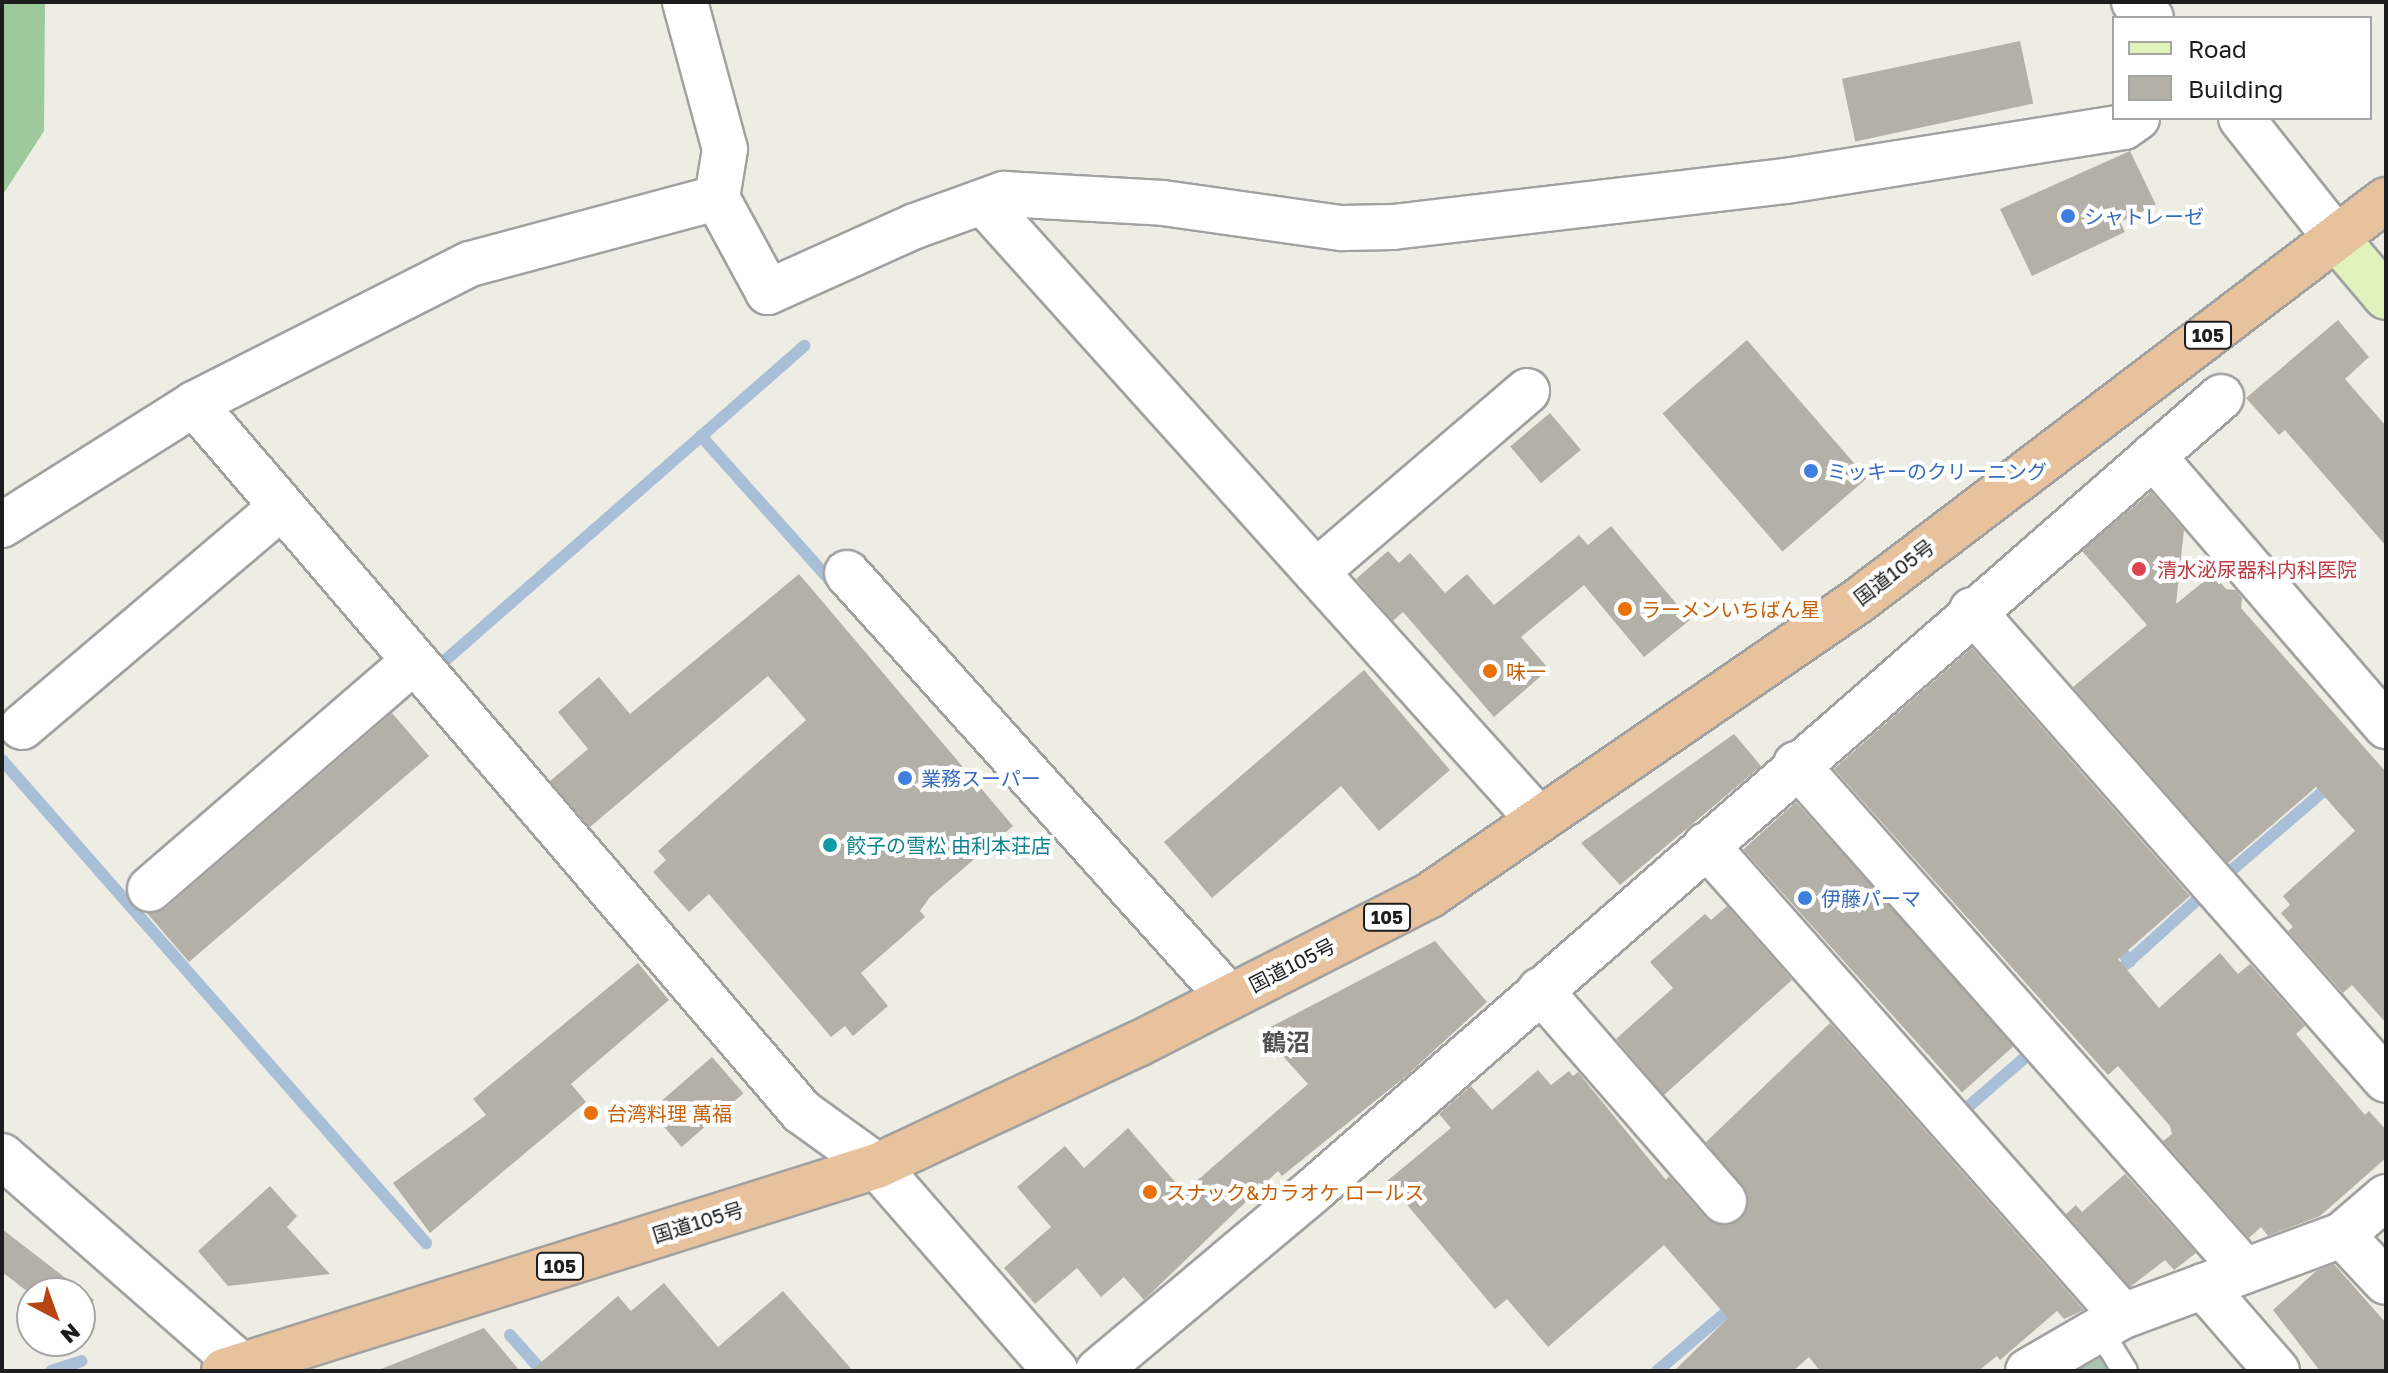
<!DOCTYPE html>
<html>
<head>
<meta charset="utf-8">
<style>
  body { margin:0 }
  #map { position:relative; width:2388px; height:1373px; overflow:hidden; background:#eeede4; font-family:"Golos Text","Noto Sans JP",sans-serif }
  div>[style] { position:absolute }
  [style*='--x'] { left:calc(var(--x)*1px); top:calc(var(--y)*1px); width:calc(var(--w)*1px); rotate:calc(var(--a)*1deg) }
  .forest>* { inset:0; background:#9dc99d }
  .cemetery>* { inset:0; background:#a8c4b4 }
  .stream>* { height:12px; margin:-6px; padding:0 6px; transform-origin:6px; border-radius:6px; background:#a9bfd7 }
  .building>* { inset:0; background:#b3b0a7; transform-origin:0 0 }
  .roads { filter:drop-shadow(2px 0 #a1a1a1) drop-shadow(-2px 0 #a1a1a1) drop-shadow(0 2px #a1a1a1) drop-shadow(0 -2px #a1a1a1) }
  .service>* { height:24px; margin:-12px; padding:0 12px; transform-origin:12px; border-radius:12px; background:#fff }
  .minor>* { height:44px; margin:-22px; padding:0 22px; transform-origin:22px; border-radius:22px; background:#fff }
  .tertiary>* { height:44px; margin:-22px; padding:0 22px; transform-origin:22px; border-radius:22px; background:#fff }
  .secondary>* { height:44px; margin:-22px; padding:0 22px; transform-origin:22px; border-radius:22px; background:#e0f3bd }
  .trunk>* { height:44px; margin:-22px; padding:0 22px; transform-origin:22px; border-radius:22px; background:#e8c29c }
  .dots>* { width:22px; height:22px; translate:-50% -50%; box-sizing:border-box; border:4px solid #fff; border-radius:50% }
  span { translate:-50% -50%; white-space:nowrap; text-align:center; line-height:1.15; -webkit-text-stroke:8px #fff; paint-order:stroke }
  .shield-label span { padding:2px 6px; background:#fff; border:2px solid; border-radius:6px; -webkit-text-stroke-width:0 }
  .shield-label { font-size:18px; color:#1d1d1d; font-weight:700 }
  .shop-label { font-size:20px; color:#366cbe }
  .left { translate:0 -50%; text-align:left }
  .health-label { font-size:20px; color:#be3a42 }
  .street-label { font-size:20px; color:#1d1d1d }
  .food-label { font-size:20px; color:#c56008 }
  .culture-label { font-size:20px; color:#0d838f }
  .quarter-label { font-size:24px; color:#505050; font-weight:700 }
  .frame { position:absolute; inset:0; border:4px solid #1d1d1d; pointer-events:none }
  .legend { position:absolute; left:2112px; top:16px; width:260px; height:104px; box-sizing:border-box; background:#fff; border:2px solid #a5a5a5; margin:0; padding:10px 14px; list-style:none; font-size:24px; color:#1d1d1d }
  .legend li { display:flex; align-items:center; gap:16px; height:40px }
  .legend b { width:40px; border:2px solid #a5a5a5 }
  .north { position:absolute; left:16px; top:1277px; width:80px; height:80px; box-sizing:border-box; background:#fff; border:2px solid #a5a5a5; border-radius:50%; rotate:139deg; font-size:22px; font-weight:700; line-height:32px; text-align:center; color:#1d1d1d }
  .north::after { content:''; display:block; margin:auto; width:28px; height:36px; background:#b74413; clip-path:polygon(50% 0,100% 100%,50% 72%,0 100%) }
</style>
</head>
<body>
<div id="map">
  <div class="forest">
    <div style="clip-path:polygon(2px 2px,45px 2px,44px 131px,2px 196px)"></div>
  </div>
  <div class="cemetery">
    <div style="clip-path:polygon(2108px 1341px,2126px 1371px,2057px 1371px)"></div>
  </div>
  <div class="stream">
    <div style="--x:701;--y:436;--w:201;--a:48.2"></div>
    <div style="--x:441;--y:664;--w:483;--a:-41.2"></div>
    <div style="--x:2;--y:760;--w:643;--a:48.72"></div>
    <div style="--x:2226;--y:875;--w:141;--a:-40.7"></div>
    <div style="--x:2115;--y:944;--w:23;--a:49"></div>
    <div style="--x:2126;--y:964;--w:97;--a:-42.1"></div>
    <div style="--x:1962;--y:1112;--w:89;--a:-40.9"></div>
    <div style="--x:510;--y:1335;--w:48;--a:48.4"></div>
    <div style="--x:51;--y:1371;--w:32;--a:-18"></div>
    <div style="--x:1657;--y:1371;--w:105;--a:-40.4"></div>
  </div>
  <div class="building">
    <div style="left:2020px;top:41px;width:64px;height:182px;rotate:78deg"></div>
    <div style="clip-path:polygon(2130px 151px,2156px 205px,2120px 222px,2125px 232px,2032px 276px,2000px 209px)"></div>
    <div style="clip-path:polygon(2338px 320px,2369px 357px,2345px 379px,2386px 426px,2386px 546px,2285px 430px,2279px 435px,2246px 398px)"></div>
    <div style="left:1747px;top:340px;width:183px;height:112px;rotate:49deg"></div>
    <div style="left:1550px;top:413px;width:48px;height:52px;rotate:50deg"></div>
    <div style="clip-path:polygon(2151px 492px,2184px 530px,2176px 604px,2213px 574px,2226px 589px,2236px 590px,2242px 598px,2241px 608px,2386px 772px,2386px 1023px,2352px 985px,2343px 993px,2288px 931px,2293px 927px,2281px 913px,2290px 905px,2283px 896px,2355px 831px,2316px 787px,2228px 863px,2073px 687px,2147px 625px,2082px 551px)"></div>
    <div style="clip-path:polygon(1611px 526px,1690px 620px,1644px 657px,1584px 585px,1521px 637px,1549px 669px,1494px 717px,1403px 612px,1393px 621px,1356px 579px,1388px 551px,1399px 563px,1410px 553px,1445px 593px,1467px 574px,1494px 605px,1579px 535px,1588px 545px)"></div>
    <div style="clip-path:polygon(799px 574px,1013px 826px,930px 897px,920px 911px,925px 917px,861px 973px,888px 1006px,853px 1036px,845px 1026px,831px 1037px,709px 894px,689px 912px,653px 872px,666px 860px,658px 851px,806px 720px,768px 676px,590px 827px,550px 781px,588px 749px,558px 712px,599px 677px,630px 714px)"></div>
    <div style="clip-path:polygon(1972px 648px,2190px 896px,2118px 959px,2159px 1008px,2220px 953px,2238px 974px,2250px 964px,2305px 1026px,2296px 1034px,2365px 1115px,2369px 1111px,2386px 1130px,2386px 1158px,2320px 1216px,2268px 1236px,2261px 1227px,2249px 1238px,2163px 1141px,2172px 1134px,2170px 1126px,2118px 1066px,2108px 1075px,1834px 769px)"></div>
    <div style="clip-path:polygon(1364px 670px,1450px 770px,1379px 831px,1341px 786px,1212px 898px,1164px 842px)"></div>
    <div style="clip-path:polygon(392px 713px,429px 756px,189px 962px,147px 913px,166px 908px)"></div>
    <div style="clip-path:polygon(1734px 734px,1761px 766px,1620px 885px,1581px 843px)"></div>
    <div style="left:1796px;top:802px;width:327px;height:71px;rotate:48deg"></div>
    <div style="clip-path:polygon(1727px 906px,1792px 980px,1664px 1095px,1616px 1039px,1673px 988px,1650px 962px,1705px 914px,1711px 920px)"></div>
    <div style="clip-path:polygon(1435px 941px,1487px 1002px,1406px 1076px,1282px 1176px,1278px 1171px,1144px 1300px,1124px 1277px,1101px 1297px,1077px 1268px,1035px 1304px,1004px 1268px,1051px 1227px,1017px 1187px,1065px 1146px,1084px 1168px,1128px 1128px,1184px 1192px,1308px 1084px,1261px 1032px)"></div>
    <div style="clip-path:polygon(638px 963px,669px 1000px,571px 1084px,586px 1102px,430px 1233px,393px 1183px,486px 1115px,473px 1099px)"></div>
    <div style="clip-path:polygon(1830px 1023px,2084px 1310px,2064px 1319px,2057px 1311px,2000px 1360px,1997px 1356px,1978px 1371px,1820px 1371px,1809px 1357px,1793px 1371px,1674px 1371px,1728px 1318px,1664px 1245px,1548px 1347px,1507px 1299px,1495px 1309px,1387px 1181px,1451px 1128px,1439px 1114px,1471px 1086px,1492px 1110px,1538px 1070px,1551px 1085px,1569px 1071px,1573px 1076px,1578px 1072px,1666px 1180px,1669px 1176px,1706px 1218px,1730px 1225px,1747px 1210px,1748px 1195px,1706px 1142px)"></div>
    <div style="left:712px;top:1057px;width:48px;height:82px;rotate:49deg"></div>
    <div style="clip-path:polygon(2125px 1174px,2196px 1253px,2174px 1270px,2165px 1260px,2130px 1287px,2066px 1214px,2076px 1205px,2082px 1212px)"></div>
    <div style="clip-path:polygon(270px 1186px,297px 1216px,287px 1227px,330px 1274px,228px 1286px,198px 1251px)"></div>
    <div style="clip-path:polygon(2px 1229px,94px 1300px,80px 1318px,80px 1293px,32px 1295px,2px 1272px)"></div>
    <div style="clip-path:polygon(2334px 1264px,2386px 1323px,2386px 1371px,2320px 1371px,2273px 1310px,2316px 1271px)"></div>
    <div style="clip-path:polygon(664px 1283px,718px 1347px,783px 1291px,853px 1371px,531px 1371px,618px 1296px,631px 1311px)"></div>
    <div style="clip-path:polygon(32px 1300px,32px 1330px,18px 1319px)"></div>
    <div style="clip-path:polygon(484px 1328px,520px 1371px,381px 1371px,381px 1369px)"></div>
  </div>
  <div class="roads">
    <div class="service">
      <div style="--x:2099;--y:1329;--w:49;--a:58.2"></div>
    </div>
    <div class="minor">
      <div style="--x:685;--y:2;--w:152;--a:74.8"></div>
      <div style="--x:725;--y:149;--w:50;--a:99.3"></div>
      <div style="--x:2134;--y:2;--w:23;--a:43"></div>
      <div style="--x:2241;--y:118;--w:154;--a:51.6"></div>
      <div style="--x:983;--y:202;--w:831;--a:48.02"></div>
      <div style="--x:194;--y:404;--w:933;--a:49.35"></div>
      <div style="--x:802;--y:1112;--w:92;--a:35.8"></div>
      <div style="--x:2153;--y:456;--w:357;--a:49.2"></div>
      <div style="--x:2;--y:525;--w:227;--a:-32.2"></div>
      <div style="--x:194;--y:404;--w:309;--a:-26.9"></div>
      <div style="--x:470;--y:264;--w:256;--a:-15"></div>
      <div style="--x:717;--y:198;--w:107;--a:61.5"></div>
      <div style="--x:768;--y:292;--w:161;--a:-24.2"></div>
      <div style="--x:915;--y:226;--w:95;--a:-19.8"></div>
      <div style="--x:1004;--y:194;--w:159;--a:3.2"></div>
      <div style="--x:1163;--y:203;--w:181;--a:8"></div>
      <div style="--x:1342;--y:228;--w:51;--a:-1.1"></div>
      <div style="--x:1393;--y:227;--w:396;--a:-6.7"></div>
      <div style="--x:1786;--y:181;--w:342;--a:-9.1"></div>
      <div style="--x:2124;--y:127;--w:16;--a:-35"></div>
      <div style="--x:1316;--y:572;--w:278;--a:-40.6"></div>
      <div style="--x:847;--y:573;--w:571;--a:47.98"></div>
      <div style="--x:1972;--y:610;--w:626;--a:48.62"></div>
      <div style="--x:22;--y:727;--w:338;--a:-40.3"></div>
      <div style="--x:1796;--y:764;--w:677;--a:48.47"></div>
      <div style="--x:1706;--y:845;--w:629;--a:48.48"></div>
      <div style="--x:150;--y:889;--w:347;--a:-40.8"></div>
      <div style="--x:1540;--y:990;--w:280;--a:48.9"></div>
      <div style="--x:2;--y:1156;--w:327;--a:41.2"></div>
      <div style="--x:2342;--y:1235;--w:64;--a:46.9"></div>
      <div style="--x:2203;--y:1286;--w:113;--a:49"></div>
      <div style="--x:1098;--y:1371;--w:285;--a:-40"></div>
      <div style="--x:1316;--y:1188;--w:1202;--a:-41.15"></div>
      <div style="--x:2028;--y:1371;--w:110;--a:-30.1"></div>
      <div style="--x:2123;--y:1316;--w:233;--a:-20.3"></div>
      <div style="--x:2342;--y:1235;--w:58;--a:-40.8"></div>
    </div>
    <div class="tertiary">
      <div style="--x:877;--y:1166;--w:272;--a:48.9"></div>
    </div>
    <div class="secondary">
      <div style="--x:2337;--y:239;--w:76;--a:49.8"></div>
    </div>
    <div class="trunk">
      <div style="--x:224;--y:1371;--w:684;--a:-17.43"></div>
      <div style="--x:877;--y:1166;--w:288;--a:-25.1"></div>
      <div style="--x:1138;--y:1044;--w:328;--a:-27"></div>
      <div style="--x:1430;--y:895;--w:519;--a:-34.49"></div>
      <div style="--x:1858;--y:601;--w:663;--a:-37.22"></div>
    </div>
  </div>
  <div class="dots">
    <div style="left:2068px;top:216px;background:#3f7fe0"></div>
    <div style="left:1811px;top:471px;background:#3f7fe0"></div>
    <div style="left:2139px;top:569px;background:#e0444e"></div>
    <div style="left:1625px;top:609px;background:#e8710a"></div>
    <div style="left:1490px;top:671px;background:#e8710a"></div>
    <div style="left:905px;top:778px;background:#3f7fe0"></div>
    <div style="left:830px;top:845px;background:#0f9aa8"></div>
    <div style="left:1805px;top:898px;background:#3f7fe0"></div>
    <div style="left:591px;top:1113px;background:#e8710a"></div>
    <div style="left:1150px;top:1192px;background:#e8710a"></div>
  </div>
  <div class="shield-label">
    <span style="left:2208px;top:335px">105</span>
    <span style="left:1387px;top:917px">105</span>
    <span style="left:560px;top:1266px">105</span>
  </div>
  <div class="shop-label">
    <span class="left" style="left:2084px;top:216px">シャトレーゼ</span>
    <span class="left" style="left:1827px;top:471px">ミッキーのクリーニング</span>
    <span class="left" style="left:921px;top:778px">業務スーパー</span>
    <span class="left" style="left:1821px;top:898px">伊藤パーマ</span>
  </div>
  <div class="health-label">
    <span class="left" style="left:2157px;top:569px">清水泌尿器科内科医院</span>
  </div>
  <div class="street-label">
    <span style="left:1894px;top:572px;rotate:-37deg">国道105号</span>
    <span style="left:1292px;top:965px;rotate:-27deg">国道105号</span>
    <span style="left:698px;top:1222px;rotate:-17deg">国道105号</span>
  </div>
  <div class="food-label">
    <span class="left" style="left:1641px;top:609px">ラーメンいちばん星</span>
    <span class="left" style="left:1506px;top:671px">味一</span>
    <span class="left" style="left:607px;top:1113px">台湾料理 萬福</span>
    <span class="left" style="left:1166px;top:1192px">スナック&amp;カラオケ ロールス</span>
  </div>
  <div class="culture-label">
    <span class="left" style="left:846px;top:845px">餃子の雪松 由利本荘店</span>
  </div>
  <div class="quarter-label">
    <span style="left:1286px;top:1042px">鶴沼</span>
  </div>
  <div class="frame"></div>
  <ul class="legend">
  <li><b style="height:10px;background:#e0f3bd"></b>Road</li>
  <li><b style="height:22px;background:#b3b0a7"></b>Building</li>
  </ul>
  <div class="north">N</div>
</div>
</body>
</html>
